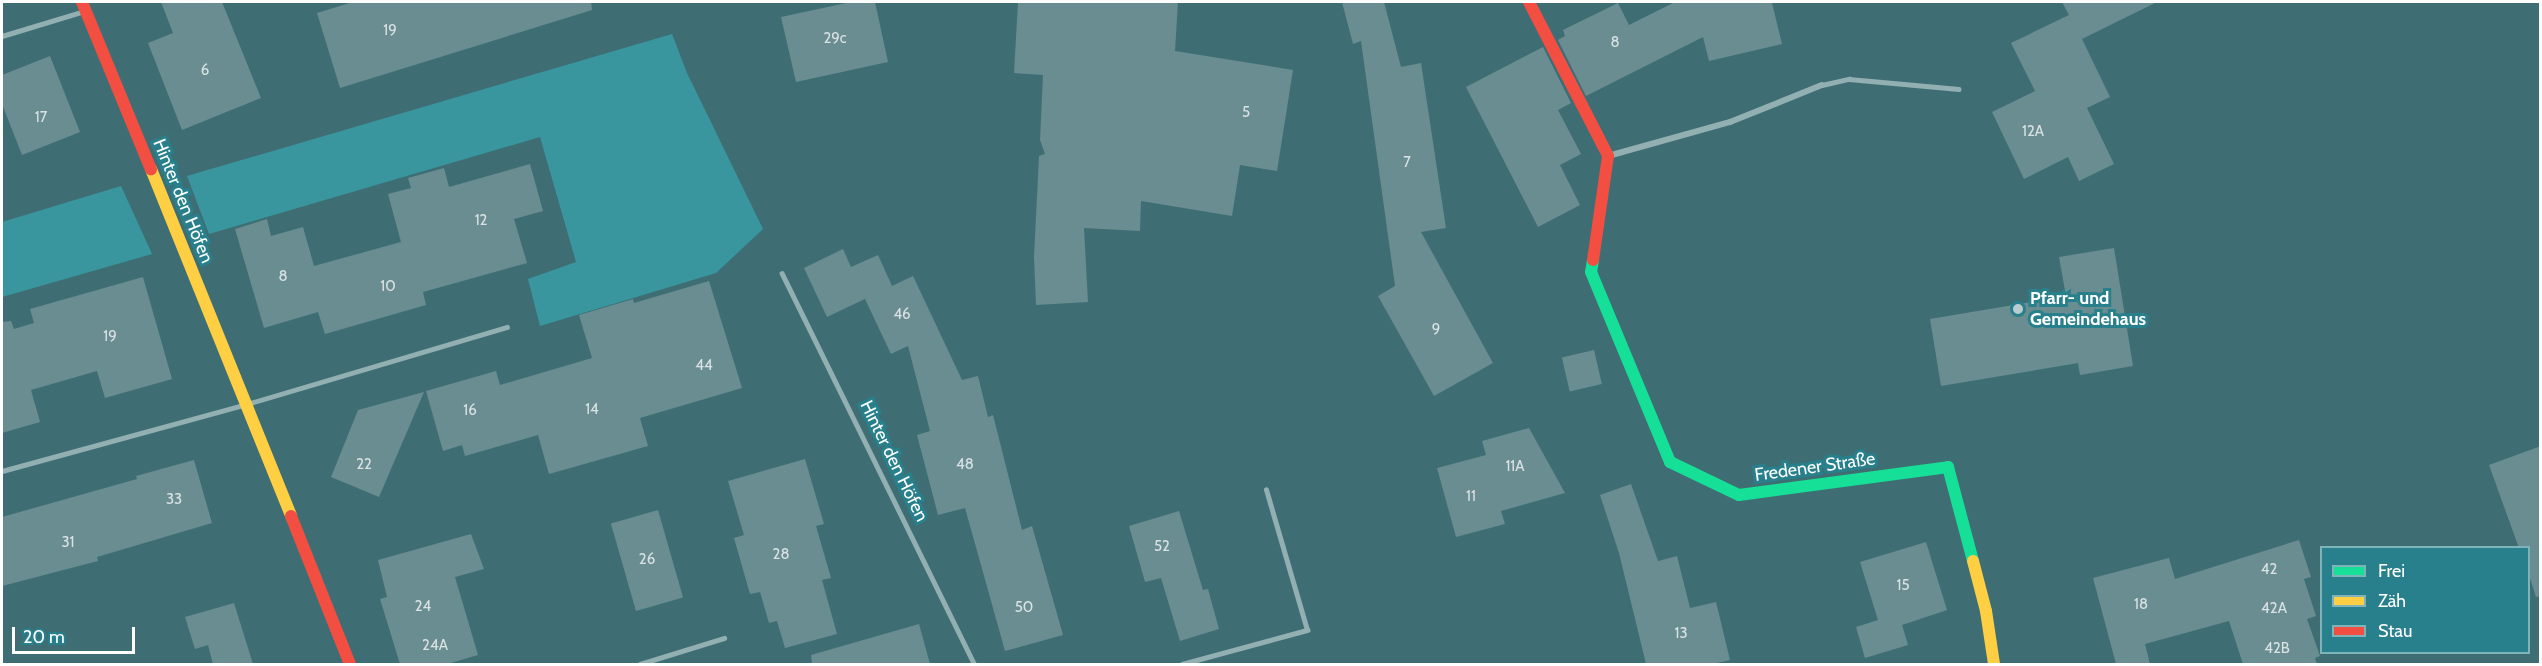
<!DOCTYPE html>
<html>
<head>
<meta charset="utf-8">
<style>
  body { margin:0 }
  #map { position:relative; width:2542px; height:666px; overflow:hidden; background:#3e6e74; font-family:Cabin,sans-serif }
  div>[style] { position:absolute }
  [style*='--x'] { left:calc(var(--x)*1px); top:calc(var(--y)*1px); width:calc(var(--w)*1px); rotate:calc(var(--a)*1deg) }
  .green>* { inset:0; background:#3a969e }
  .building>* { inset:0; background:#698d91; transform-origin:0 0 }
  .lane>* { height:4.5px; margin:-2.25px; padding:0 2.25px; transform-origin:2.25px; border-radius:2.25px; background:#92afb2 }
  .street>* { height:6px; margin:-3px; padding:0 3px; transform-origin:3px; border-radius:3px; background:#92afb2 }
  .fast>* { height:12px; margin:-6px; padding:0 6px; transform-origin:6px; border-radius:6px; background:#16e098 }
  .slow>* { height:12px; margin:-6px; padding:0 6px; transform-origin:6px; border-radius:6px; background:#ffcf43 }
  .jam>* { height:12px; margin:-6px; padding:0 6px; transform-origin:6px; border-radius:6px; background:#f24e42 }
  .dots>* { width:16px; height:16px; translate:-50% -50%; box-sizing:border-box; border:3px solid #27808b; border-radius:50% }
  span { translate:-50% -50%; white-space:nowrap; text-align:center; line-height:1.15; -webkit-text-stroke:6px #27808b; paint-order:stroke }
  .number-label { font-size:15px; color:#dae2e4 }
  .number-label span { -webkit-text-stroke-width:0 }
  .street-label { font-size:18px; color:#fff }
  .poi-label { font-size:18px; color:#fff; font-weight:700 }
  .left { translate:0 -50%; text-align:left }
  .frame { position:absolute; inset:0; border:3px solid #fff; pointer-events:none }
  .legend { position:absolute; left:2320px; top:546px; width:210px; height:108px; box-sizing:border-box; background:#27808b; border:2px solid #7db3b9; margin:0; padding:8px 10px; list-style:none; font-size:18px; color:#fff }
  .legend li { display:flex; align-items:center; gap:12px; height:30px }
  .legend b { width:30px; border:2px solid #7db3b9 }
  .scale { position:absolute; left:12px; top:627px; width:123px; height:27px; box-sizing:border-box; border:3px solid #fff; border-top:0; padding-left:8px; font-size:18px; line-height:21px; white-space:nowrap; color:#fff; -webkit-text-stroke:4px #27808b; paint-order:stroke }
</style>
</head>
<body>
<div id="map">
  <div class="green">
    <div style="clip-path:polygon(672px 34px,687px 73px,763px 229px,716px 273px,540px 326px,528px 279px,576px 262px,540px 137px,209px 234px,187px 176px)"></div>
    <div style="clip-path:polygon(121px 186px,152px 254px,2px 297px,2px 222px)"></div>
  </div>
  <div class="building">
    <div style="clip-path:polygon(161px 2px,222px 2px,261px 98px,182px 130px,148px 43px,173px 33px)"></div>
    <div style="clip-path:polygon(353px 2px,591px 2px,592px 10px,340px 88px,317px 13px)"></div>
    <div style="clip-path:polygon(851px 2px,875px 2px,888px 62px,796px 82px,781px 17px)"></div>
    <div style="clip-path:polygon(1018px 2px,1178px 2px,1175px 51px,1293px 70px,1277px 171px,1240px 165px,1232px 216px,1141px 201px,1140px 231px,1084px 228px,1088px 302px,1036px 305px,1034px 257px,1039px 156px,1045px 154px,1040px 140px,1043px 75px,1014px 73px)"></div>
    <div style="clip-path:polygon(1342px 2px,1384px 2px,1401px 67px,1421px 63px,1446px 228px,1421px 232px,1493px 363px,1434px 396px,1378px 296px,1395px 286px,1361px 41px,1353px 44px)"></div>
    <div style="clip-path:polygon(1675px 2px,1775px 2px,1772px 3px,1782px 44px,1709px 61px,1703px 37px,1586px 96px,1558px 40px,1565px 36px,1563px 30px,1618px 3px,1629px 25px)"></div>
    <div style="clip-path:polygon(2062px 2px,2157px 2px,2082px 39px,2110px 97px,2087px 108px,2114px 164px,2079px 181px,2068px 157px,2024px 179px,1992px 112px,2035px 91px,2011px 43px,2069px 15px)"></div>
    <div style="clip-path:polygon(1543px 47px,1571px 103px,1558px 110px,1581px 154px,1560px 165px,1580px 205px,1538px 227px,1466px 87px)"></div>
    <div style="clip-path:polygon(50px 56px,80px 132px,22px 155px,2px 104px,2px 75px)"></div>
    <div style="clip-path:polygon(530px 164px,543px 211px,514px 219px,527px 263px,423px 292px,426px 305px,325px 334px,318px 312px,264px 328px,235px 229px,267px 219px,271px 236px,303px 227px,314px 266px,401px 242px,388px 194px,411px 188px,408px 178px,444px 168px,449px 187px)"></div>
    <div style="clip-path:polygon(2114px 248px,2133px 366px,2080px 375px,2078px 363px,1941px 386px,1930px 319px,2066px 296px,2059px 257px)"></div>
    <div style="clip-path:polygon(843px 249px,851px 267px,878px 255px,892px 286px,913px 276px,962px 380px,978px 376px,988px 417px,993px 415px,1022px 530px,1032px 526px,1063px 635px,1005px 651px,965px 508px,938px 515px,917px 435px,930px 431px,908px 346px,891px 354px,865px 299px,871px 296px,827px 317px,804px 268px)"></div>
    <div style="clip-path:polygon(143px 277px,172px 379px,105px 398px,97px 371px,31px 390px,40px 422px,2px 433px,2px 322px,11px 321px,14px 329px,34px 323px,30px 309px)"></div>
    <div style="clip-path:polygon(709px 281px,742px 388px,640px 418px,648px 446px,549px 474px,538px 435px,465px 456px,462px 445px,443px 451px,426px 391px,496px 371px,500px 385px,592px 358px,579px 315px,633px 299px,634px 303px)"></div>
    <div style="left:1594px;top:350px;width:35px;height:33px;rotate:77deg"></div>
    <div style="clip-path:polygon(424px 392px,379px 497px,331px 477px,358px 410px)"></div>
    <div style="clip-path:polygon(1529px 428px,1565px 493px,1501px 511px,1505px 524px,1456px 537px,1437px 468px,1486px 455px,1482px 441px)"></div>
    <div style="clip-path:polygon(2541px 446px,2541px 596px,2536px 597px,2529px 575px,2529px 548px,2519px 548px,2489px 465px)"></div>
    <div style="clip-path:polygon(805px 459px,824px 524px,816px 526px,831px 578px,822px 580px,837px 634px,785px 648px,777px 621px,769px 623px,760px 592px,750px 594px,734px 538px,744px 535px,728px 481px)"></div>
    <div style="clip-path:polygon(194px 460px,212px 523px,97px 557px,98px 561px,2px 586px,2px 517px,137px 479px,136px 476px)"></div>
    <div style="clip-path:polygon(1631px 484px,1658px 561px,1677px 556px,1690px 608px,1716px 602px,1730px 660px,1712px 664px,1646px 664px,1619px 553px,1600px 495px)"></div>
    <div style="left:658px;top:510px;width:91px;height:49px;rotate:74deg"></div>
    <div style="clip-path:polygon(1179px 511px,1203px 590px,1208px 589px,1219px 629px,1180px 641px,1161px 578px,1145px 582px,1129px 526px)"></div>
    <div style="clip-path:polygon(471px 534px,484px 569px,455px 577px,478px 655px,447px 664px,400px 664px,380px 599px,387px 597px,378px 560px)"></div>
    <div style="clip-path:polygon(2299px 540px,2311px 577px,2304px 579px,2316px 616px,2307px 619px,2320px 656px,2315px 658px,2317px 664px,2243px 664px,2229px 621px,2145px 644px,2150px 664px,2116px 664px,2093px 578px,2169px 558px,2175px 579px)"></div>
    <div style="clip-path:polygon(1926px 542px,1947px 610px,1902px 625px,1908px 645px,1865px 658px,1856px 627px,1878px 620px,1860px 562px)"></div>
    <div style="clip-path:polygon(234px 603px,253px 664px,213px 664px,208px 645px,195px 649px,185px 617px)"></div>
    <div style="clip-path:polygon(919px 624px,930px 664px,812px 664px,811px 655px)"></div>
  </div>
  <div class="lane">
    <div style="--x:2;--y:36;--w:87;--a:-16.8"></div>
    <div style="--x:1822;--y:85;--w:28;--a:-13"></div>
    <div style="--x:1849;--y:79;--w:110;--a:5.2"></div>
    <div style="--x:782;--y:273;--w:436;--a:63.8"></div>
    <div style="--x:2;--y:471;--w:254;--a:-15.3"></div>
    <div style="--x:247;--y:404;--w:271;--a:-16.5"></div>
    <div style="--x:640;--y:664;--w:88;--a:-17.2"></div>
    <div style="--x:1182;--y:664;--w:130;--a:-15.2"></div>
    <div style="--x:1307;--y:630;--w:146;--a:-106.3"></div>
  </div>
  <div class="street">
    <div style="--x:1608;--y:156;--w:127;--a:-15.6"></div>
    <div style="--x:1730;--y:122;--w:99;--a:-21.9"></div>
  </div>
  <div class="fast">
    <div style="--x:1593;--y:260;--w:12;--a:99"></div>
    <div style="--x:1591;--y:272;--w:206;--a:67.4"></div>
    <div style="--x:1670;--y:462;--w:76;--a:25.6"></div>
    <div style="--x:1739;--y:495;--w:211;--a:-7.6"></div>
    <div style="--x:1948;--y:467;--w:97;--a:75.1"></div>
  </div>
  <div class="slow">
    <div style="--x:151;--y:169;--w:374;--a:68"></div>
    <div style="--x:1973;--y:561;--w:52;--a:75.4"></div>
    <div style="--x:1986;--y:611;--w:54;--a:81.4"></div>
  </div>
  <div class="jam">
    <div style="--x:82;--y:2;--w:181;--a:67.6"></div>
    <div style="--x:1529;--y:2;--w:173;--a:62.8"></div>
    <div style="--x:1608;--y:156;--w:105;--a:98.2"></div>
    <div style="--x:291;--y:516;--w:159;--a:68.3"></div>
  </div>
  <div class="dots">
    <div style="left:2018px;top:309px;background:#bbccce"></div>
  </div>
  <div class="number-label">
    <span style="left:390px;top:31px">19</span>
    <span style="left:835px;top:39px">29c</span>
    <span style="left:1615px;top:43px">8</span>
    <span style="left:205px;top:71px">6</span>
    <span style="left:1246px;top:113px">5</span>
    <span style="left:41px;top:118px">17</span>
    <span style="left:2033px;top:132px">12A</span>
    <span style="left:1407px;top:163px">7</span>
    <span style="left:481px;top:221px">12</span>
    <span style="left:283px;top:277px">8</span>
    <span style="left:388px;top:287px">10</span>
    <span style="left:902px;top:315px">46</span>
    <span style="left:1436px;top:330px">9</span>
    <span style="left:110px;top:337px">19</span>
    <span style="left:704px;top:366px">44</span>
    <span style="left:592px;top:410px">14</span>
    <span style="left:470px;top:411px">16</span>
    <span style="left:364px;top:465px">22</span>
    <span style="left:965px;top:465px">48</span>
    <span style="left:1515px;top:467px">11A</span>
    <span style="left:1471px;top:497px">11</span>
    <span style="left:174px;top:500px">33</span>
    <span style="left:68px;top:543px">31</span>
    <span style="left:1162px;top:547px">52</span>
    <span style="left:781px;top:555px">28</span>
    <span style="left:647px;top:560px">26</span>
    <span style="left:2269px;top:570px">42</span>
    <span style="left:1903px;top:586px">15</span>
    <span style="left:2141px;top:605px">18</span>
    <span style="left:423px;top:607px">24</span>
    <span style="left:1024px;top:608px">50</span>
    <span style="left:2274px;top:609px">42A</span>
    <span style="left:1681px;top:634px">13</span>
    <span style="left:435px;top:646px">24A</span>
    <span style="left:2277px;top:649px">42B</span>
  </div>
  <div class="street-label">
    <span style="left:183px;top:201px;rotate:68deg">Hinter den Höfen</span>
    <span style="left:894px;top:461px;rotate:64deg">Hinter den Höfen</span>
    <span style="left:1815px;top:467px;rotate:-8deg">Fredener Straße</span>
  </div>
  <div class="poi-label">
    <span class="left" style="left:2030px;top:309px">Pfarr- und<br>Gemeindehaus</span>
  </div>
  <div class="frame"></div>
  <ul class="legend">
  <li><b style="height:8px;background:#16e098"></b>Frei</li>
  <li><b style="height:8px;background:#ffcf43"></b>Zäh</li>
  <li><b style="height:8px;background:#f24e42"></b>Stau</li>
  </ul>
  <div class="scale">20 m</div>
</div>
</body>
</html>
